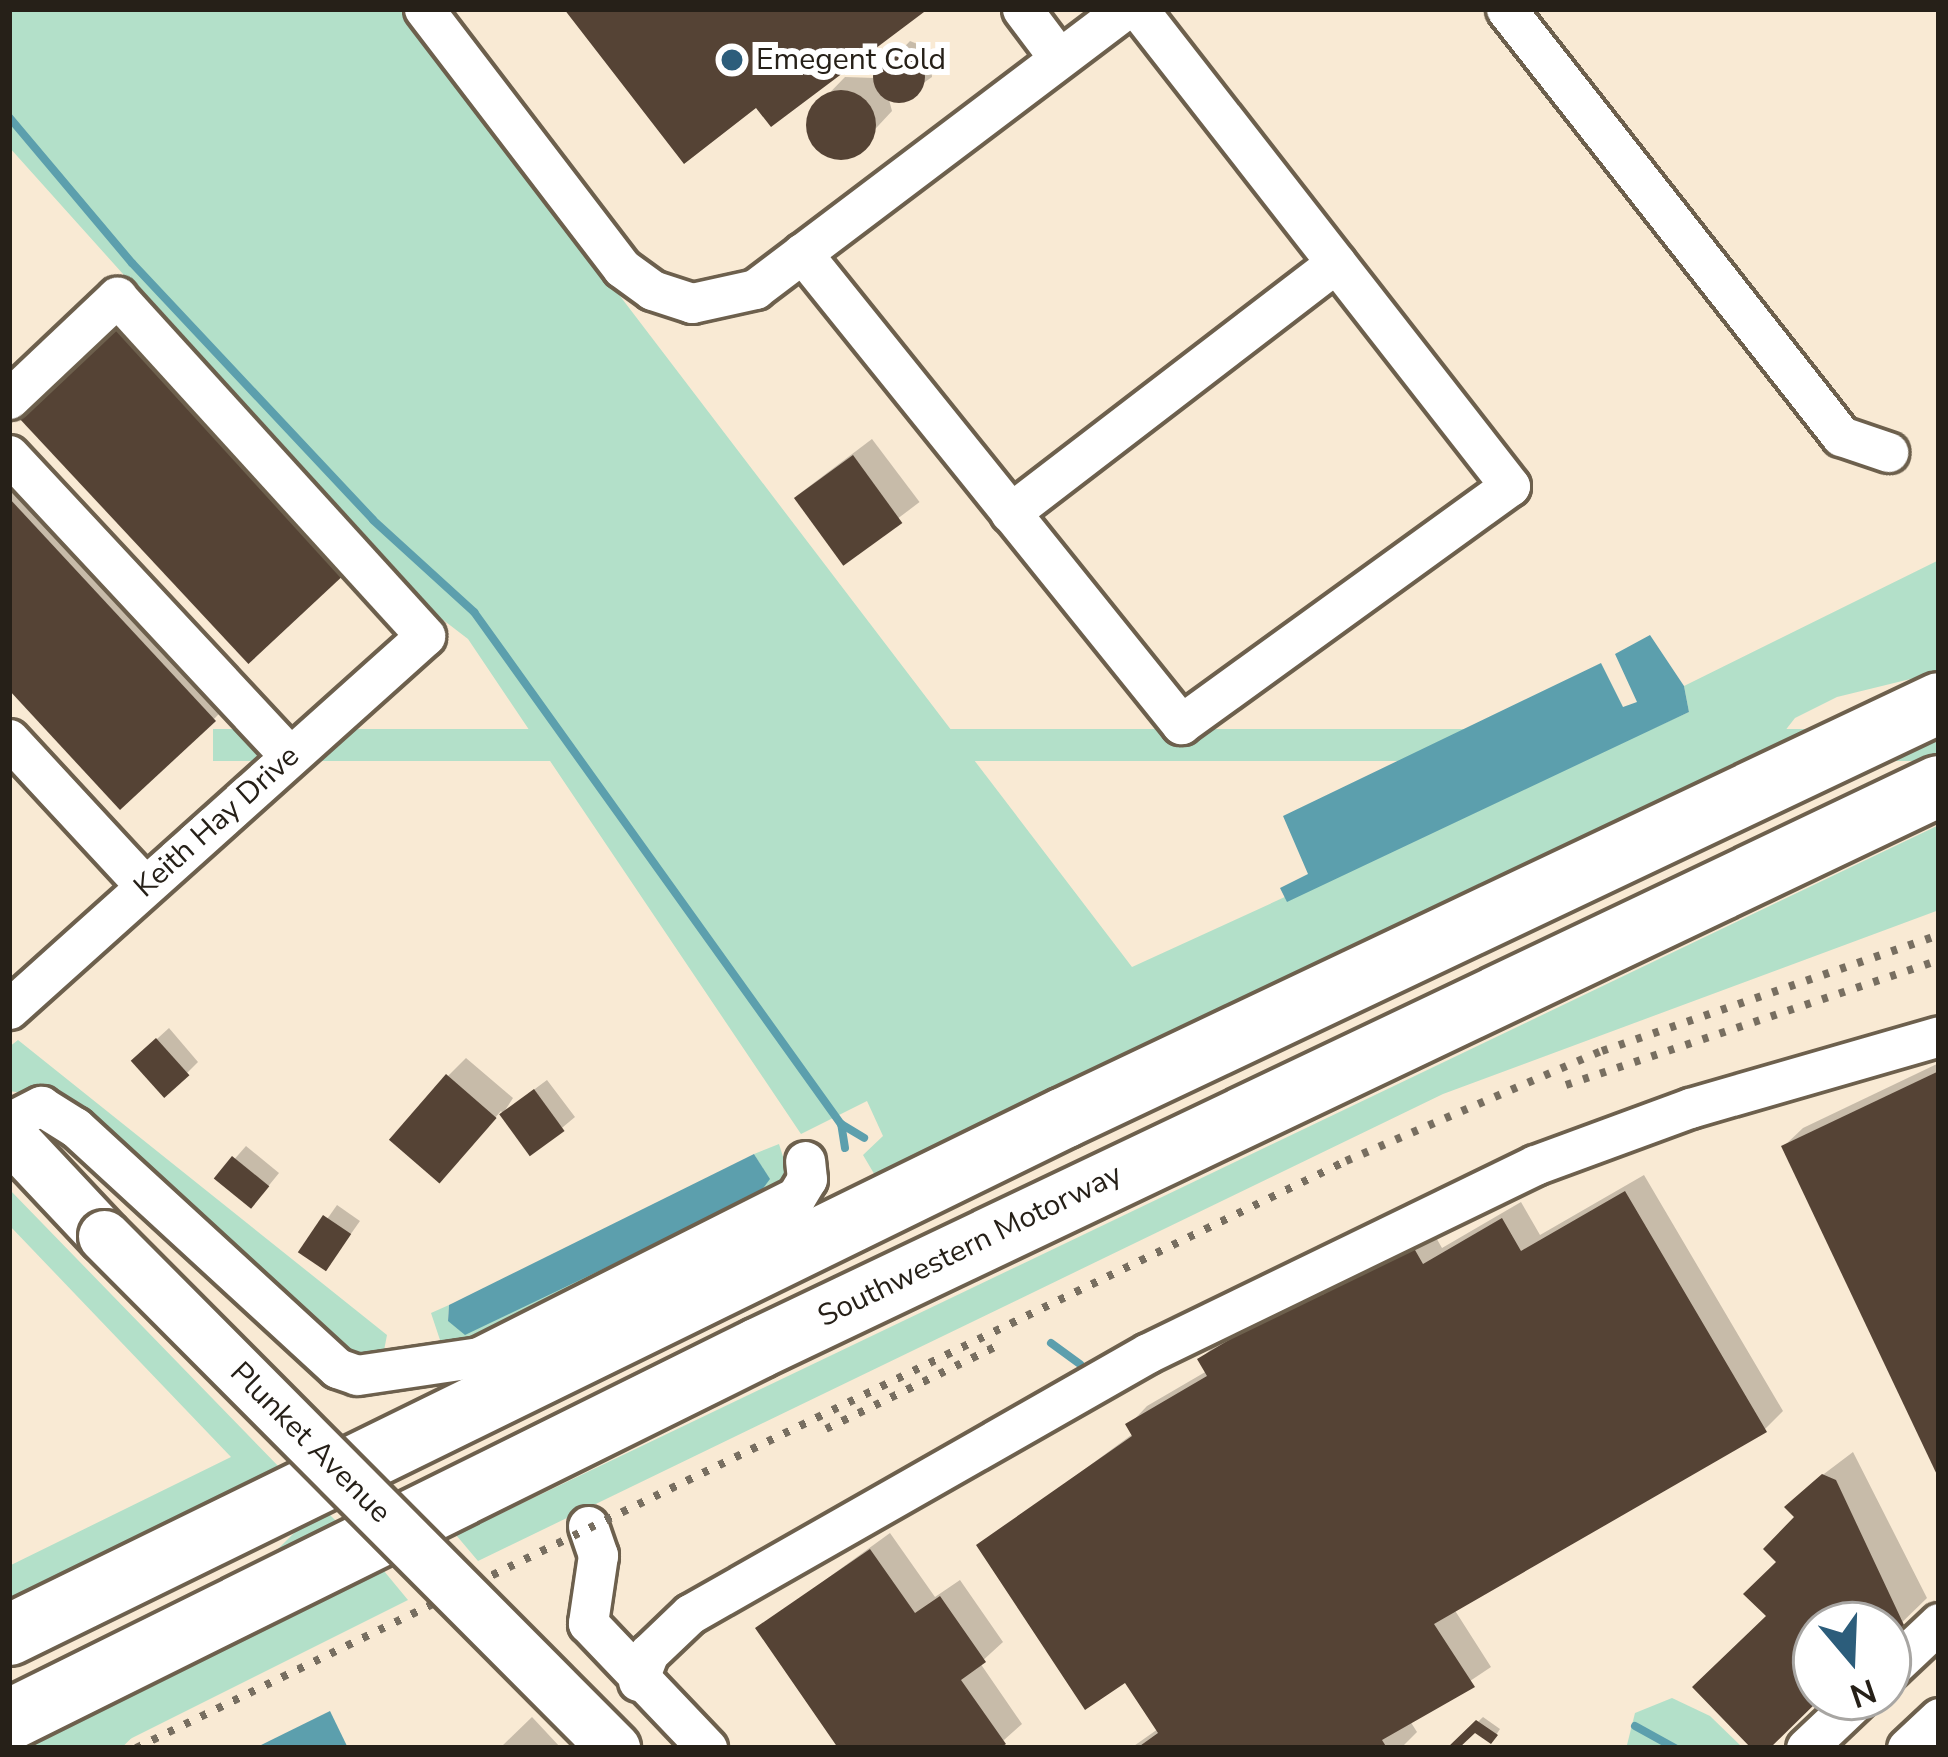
<!DOCTYPE html>
<html>
<head>
<meta charset="utf-8">
<style>
  body { margin:0 }
  #map { position:relative; width:1948px; height:1757px; overflow:hidden; background:#f9ead4; font-family:"Nunito Sans",sans-serif }
  div>[style] { position:absolute }
  [style*='--x'] { left:calc(var(--x)*1px); top:calc(var(--y)*1px); width:calc(var(--w)*1px); rotate:calc(var(--a)*1deg) }
  .green>* { inset:0; background:#b3e0c9; transform-origin:0 0 }
  .water>* { inset:0; background:#5c9fad }
  .shadow>* { inset:0; background:#0003; transform-origin:0 0 }
  .stream>* { height:8px; margin:-4px; padding:0 4px; transform-origin:4px; border-radius:4px; background:#5c9fad }
  .building>* { inset:0; background:#554335; transform-origin:0 0 }
  .round { border-radius:50% }
  .roads { filter:drop-shadow(3px 0 #6d604d) drop-shadow(-3px 0 #6d604d) drop-shadow(0 3px #6d604d) drop-shadow(0 -3px #6d604d) }
  .minor>* { height:39px; margin:-19.5px; padding:0 19.5px; transform-origin:19.5px; border-radius:19.5px; background:#fff }
  .major>* { height:51px; margin:-25.5px; padding:0 25.5px; transform-origin:25.5px; border-radius:25.5px; background:#fff }
  .highway>* { height:60px; margin:-30px; padding:0 30px; transform-origin:30px; border-radius:30px; background:#fff }
  .rail>* { height:8px; margin-top:-4px; transform-origin:0; background:repeating-linear-gradient(90deg,#776e60 0 6px,transparent 0 18px) }
  .bridges { filter:drop-shadow(3px 0 #6d604d) drop-shadow(-3px 0 #6d604d) drop-shadow(0 3px #6d604d) drop-shadow(0 -3px #6d604d) }
  .major-bridge>* { height:51px; margin:-25.5px; padding:0 25.5px; transform-origin:25.5px; border-radius:25.5px; background:#fff }
  .dots>* { width:33px; height:33px; translate:-50% -50%; box-sizing:border-box; border:6px solid #fff; border-radius:50% }
  span { translate:-50% -50%; white-space:nowrap; text-align:center; line-height:1.15; -webkit-text-stroke:12px #fff; paint-order:stroke }
  .poi-label { font-size:30px; color:#262018 }
  .left { translate:0 -50%; text-align:left }
  .street-label { font-size:30px; color:#262018 }
  .frame { position:absolute; inset:0; border:12px solid #262018; pointer-events:none }
  .north { position:absolute; left:1792px; top:1601px; width:120px; height:120px; box-sizing:border-box; background:#fff; border:3px solid #a8a6a3; border-radius:50%; rotate:161deg; font-size:33px; font-weight:700; line-height:48px; text-align:center; color:#262018 }
  .north::after { content:''; display:block; margin:auto; width:42px; height:54px; background:#2c5d7b; clip-path:polygon(50% 0,100% 100%,50% 72%,0 100%) }
</style>
</head>
<body>
<div id="map">
  <div class="green">
    <div style="clip-path:polygon(9px 9px,401px 9px,1132px 967px,1689px 712px,1684px 686px,1939px 560px,1939px 672px,1837px 697px,1795px 718px,1773px 746px,876px 1177px,863px 1155px,883px 1136px,867px 1101px,801px 1134px,468px 639px,412px 596px,9px 147px)"></div>
    <div style="left:1939px;top:729px;width:32px;height:1726px;rotate:90deg"></div>
    <div style="clip-path:polygon(1939px 825px,1939px 910px,1443px 1094px,478px 1561px,456px 1535px)"></div>
    <div style="clip-path:polygon(18px 1040px,387px 1335px,381px 1366px,350px 1365px,44px 1096px,9px 1091px,9px 1047px)"></div>
    <div style="clip-path:polygon(779px 1144px,790px 1179px,445px 1355px,431px 1313px,449px 1305px,448px 1321px,769px 1179px,754px 1154px)"></div>
    <div style="clip-path:polygon(9px 1189px,281px 1469px,9px 1600px,9px 1566px,231px 1457px,9px 1225px)"></div>
    <div style="left:321px;top:1506px;width:30px;height:348px;rotate:45deg"></div>
    <div style="clip-path:polygon(379px 1565px,408px 1600px,112px 1748px,9px 1748px)"></div>
    <div style="clip-path:polygon(1672px 1698px,1710px 1716px,1743px 1748px,1627px 1745px,1635px 1713px)"></div>
  </div>
  <div class="water">
    <div style="clip-path:polygon(1650px 635px,1684px 686px,1689px 712px,1287px 902px,1280px 888px,1308px 874px,1283px 816px,1601px 663px,1623px 707px,1637px 702px,1615px 654px)"></div>
    <div style="clip-path:polygon(754px 1154px,770px 1179px,758px 1195px,465px 1335px,448px 1321px,449px 1305px)"></div>
    <div style="clip-path:polygon(330px 1711px,347px 1746px,255px 1748px)"></div>
  </div>
  <div class="shadow">
    <div style="clip-path:polygon(910px 41px,930px 49px,932px 77px,899px 100px,888px 96px,892px 111px,852px 154px,832px 155px,810px 133px,811px 112px,845px 77px,875px 78px)"></div>
    <div style="clip-path:polygon(140px 296px,371px 545px,346px 569px)"></div>
    <div style="left:872px;top:439px;width:79px;height:95px;rotate:53deg"></div>
    <div style="clip-path:polygon(9px 447px,238px 694px,214px 719px,9px 686px)"></div>
    <div style="clip-path:polygon(169px 1028px,198px 1062px,187px 1073px,146px 1049px)"></div>
    <div style="clip-path:polygon(466px 1058px,513px 1098px,504px 1112px,547px 1080px,575px 1117px,533px 1152px,501px 1111px,458px 1161px,448px 1076px)"></div>
    <div style="clip-path:polygon(1939px 1063px,1939px 1472px,1784px 1146px,1803px 1128px)"></div>
    <div style="clip-path:polygon(246px 1146px,279px 1173px,262px 1194px,218px 1178px)"></div>
    <div style="clip-path:polygon(1644px 1175px,1783px 1411px,1765px 1429px,1454px 1609px,1491px 1667px,1410px 1721px,1417px 1732px,1401px 1748px,1131px 1748px,1158px 1729px,1125px 1679px,980px 1546px,1134px 1433px,1129px 1425px,1147px 1406px,1207px 1371px,1200px 1360px,1218px 1342px,1430px 1227px,1442px 1248px,1521px 1202px,1540px 1235px)"></div>
    <div style="left:337px;top:1205px;width:28px;height:58px;rotate:35deg"></div>
    <div style="clip-path:polygon(1853px 1452px,1927px 1598px,1888px 1636px,1888px 1625px,1816px 1625px,1821px 1697px,1766px 1748px,1755px 1748px,1780px 1562px,1812px 1483px)"></div>
    <div style="clip-path:polygon(890px 1533px,935px 1597px,960px 1580px,1003px 1642px,980px 1663px,1022px 1724px,995px 1748px,842px 1748px,759px 1628px)"></div>
    <div style="clip-path:polygon(532px 1717px,561px 1748px,500px 1748px)"></div>
    <div style="clip-path:polygon(1483px 1717px,1500px 1729px,1496px 1735px,1475px 1729px,1451px 1748px)"></div>
  </div>
  <div class="stream">
    <div style="--x:9;--y:117;--w:191;--a:49.9"></div>
    <div style="--x:132;--y:263;--w:352;--a:46.8"></div>
    <div style="--x:373;--y:520;--w:137;--a:42.3"></div>
    <div style="--x:474;--y:612;--w:630;--a:54.37"></div>
    <div style="--x:845;--y:1148;--w:24;--a:-99"></div>
    <div style="--x:841;--y:1124;--w:27;--a:31"></div>
    <div style="--x:1051;--y:1343;--w:36;--a:36"></div>
    <div style="--x:1635;--y:1726;--w:46;--a:28.8"></div>
  </div>
  <div class="building">
    <div style="clip-path:polygon(564px 9px,928px 9px,771px 127px,756px 108px,684px 164px)"></div>
    <div class="round" style="left:873px;top:51px;width:52px;height:52px"></div>
    <div class="round" style="left:806px;top:90px;width:70px;height:70px"></div>
    <div style="left:114px;top:319px;width:344px;height:137px;rotate:47deg"></div>
    <div style="left:853px;top:455px;width:84px;height:73px;rotate:54deg"></div>
    <div style="clip-path:polygon(9px 498px,216px 721px,120px 810px,9px 690px)"></div>
    <div style="left:156px;top:1038px;width:50px;height:34px;rotate:48deg"></div>
    <div style="clip-path:polygon(1939px 1071px,1939px 1479px,1781px 1146px)"></div>
    <div style="left:446px;top:1074px;width:67px;height:87px;rotate:41deg"></div>
    <div style="left:534px;top:1089px;width:52px;height:43px;rotate:54deg"></div>
    <div style="left:232px;top:1156px;width:48px;height:29px;rotate:39deg"></div>
    <div style="clip-path:polygon(1625px 1191px,1767px 1432px,1434px 1624px,1475px 1687px,1382px 1740px,1387px 1748px,1137px 1748px,1158px 1733px,1125px 1683px,1085px 1710px,976px 1545px,1132px 1436px,1125px 1424px,1207px 1376px,1197px 1359px,1318px 1287px,1322px 1295px,1411px 1243px,1423px 1264px,1502px 1218px,1521px 1251px)"></div>
    <div style="left:323px;top:1215px;width:34px;height:45px;rotate:34deg"></div>
    <div style="clip-path:polygon(1822px 1474px,1836px 1480px,1904px 1625px,1888px 1643px,1888px 1625px,1816px 1625px,1816px 1697px,1822px 1697px,1770px 1748px,1751px 1748px,1692px 1687px,1766px 1616px,1743px 1594px,1776px 1562px,1763px 1549px,1794px 1517px,1784px 1507px)"></div>
    <div style="clip-path:polygon(870px 1549px,915px 1613px,940px 1596px,986px 1662px,961px 1680px,1006px 1744px,1000px 1748px,838px 1748px,755px 1628px)"></div>
    <div style="clip-path:polygon(1476px 1720px,1498px 1735px,1491px 1744px,1475px 1733px,1459px 1748px,1447px 1748px)"></div>
  </div>
  <div class="roads">
    <div class="minor">
      <div style="--x:424;--y:9;--w:326;--a:52.6"></div>
      <div style="--x:622;--y:268;--w:37;--a:36"></div>
      <div style="--x:652;--y:290;--w:42;--a:18"></div>
      <div style="--x:692;--y:303;--w:65;--a:-12.5"></div>
      <div style="--x:755;--y:289;--w:464;--a:-37.1"></div>
      <div style="--x:1022;--y:9;--w:60;--a:53.1"></div>
      <div style="--x:1506;--y:9;--w:543;--a:51.88"></div>
      <div style="--x:1841;--y:436;--w:50;--a:18.8"></div>
      <div style="--x:802;--y:253;--w:605;--a:51.18"></div>
      <div style="--x:1181;--y:724;--w:406;--a:-35.9"></div>
      <div style="--x:1510;--y:486;--w:605;--a:-127.95"></div>
      <div style="--x:9;--y:399;--w:149;--a:-43.4"></div>
      <div style="--x:117;--y:297;--w:458;--a:47.7"></div>
      <div style="--x:425;--y:636;--w:559;--a:138.12"></div>
      <div style="--x:9;--y:455;--w:412;--a:47"></div>
      <div style="--x:1010;--y:513;--w:411;--a:-37.5"></div>
      <div style="--x:9;--y:739;--w:200;--a:47.2"></div>
      <div style="--x:9;--y:1122;--w:36;--a:-27"></div>
      <div style="--x:41;--y:1106;--w:40;--a:32"></div>
      <div style="--x:75;--y:1127;--w:356;--a:42.6"></div>
      <div style="--x:337;--y:1368;--w:21;--a:19"></div>
      <div style="--x:357;--y:1375;--w:123;--a:-8.4"></div>
      <div style="--x:479;--y:1357;--w:355;--a:-26.8"></div>
      <div style="--x:796;--y:1197;--w:21;--a:-59"></div>
      <div style="--x:807;--y:1179;--w:18;--a:-96"></div>
      <div style="--x:588;--y:1526;--w:31;--a:71"></div>
      <div style="--x:598;--y:1555;--w:69;--a:98.4"></div>
      <div style="--x:588;--y:1623;--w:173;--a:46.4"></div>
      <div style="--x:1888;--y:1671;--w:70;--a:-43.3"></div>
      <div style="--x:638;--y:1681;--w:30;--a:-69"></div>
      <div style="--x:649;--y:1653;--w:57;--a:-43.6"></div>
      <div style="--x:690;--y:1614;--w:527;--a:-29.68"></div>
      <div style="--x:1148;--y:1353;--w:430;--a:-25.9"></div>
      <div style="--x:1535;--y:1165;--w:165;--a:-20.2"></div>
      <div style="--x:1690;--y:1108;--w:259;--a:-16.1"></div>
      <div style="--x:1806;--y:1748;--w:74;--a:-43.4"></div>
      <div style="--x:1907;--y:1748;--w:44;--a:-43.2"></div>
    </div>
    <div class="major">
      <div style="--x:9;--y:1135;--w:139;--a:46.8"></div>
    </div>
    <div class="highway">
      <div style="--x:9;--y:1635;--w:1175;--a:-26.11"></div>
      <div style="--x:1064;--y:1118;--w:968;--a:-25.37"></div>
      <div style="--x:9;--y:1720;--w:837;--a:-26.38"></div>
      <div style="--x:759;--y:1348;--w:1307;--a:-25.47"></div>
    </div>
  </div>
  <div class="rail">
    <div style="--x:1566;--y:1085;--w:393;--a:-18.5"></div>
    <div style="--x:826;--y:1429;--w:192;--a:-25.9"></div>
    <div style="--x:136;--y:1748;--w:1345;--a:-25.88"></div>
    <div style="--x:1346;--y:1161;--w:279;--a:-23.3"></div>
    <div style="--x:1602;--y:1051;--w:356;--a:-19"></div>
  </div>
  <div class="bridges">
    <div class="major-bridge">
      <div style="--x:104;--y:1236;--w:723;--a:45.11"></div>
    </div>
  </div>
  <div class="dots">
    <div style="left:732px;top:60px;background:#2c5d7b"></div>
  </div>
  <div class="poi-label">
    <span class="left" style="left:756px;top:60px">Emegent Cold</span>
  </div>
  <div class="street-label">
    <span style="left:217px;top:822px;rotate:-42deg">Keith Hay Drive</span>
    <span style="left:970px;top:1246px;rotate:-26deg">Southwestern Motorway</span>
    <span style="left:310px;top:1443px;rotate:45deg">Plunket Avenue</span>
  </div>
  <div class="frame"></div>
  <div class="north">N</div>
</div>
</body>
</html>
